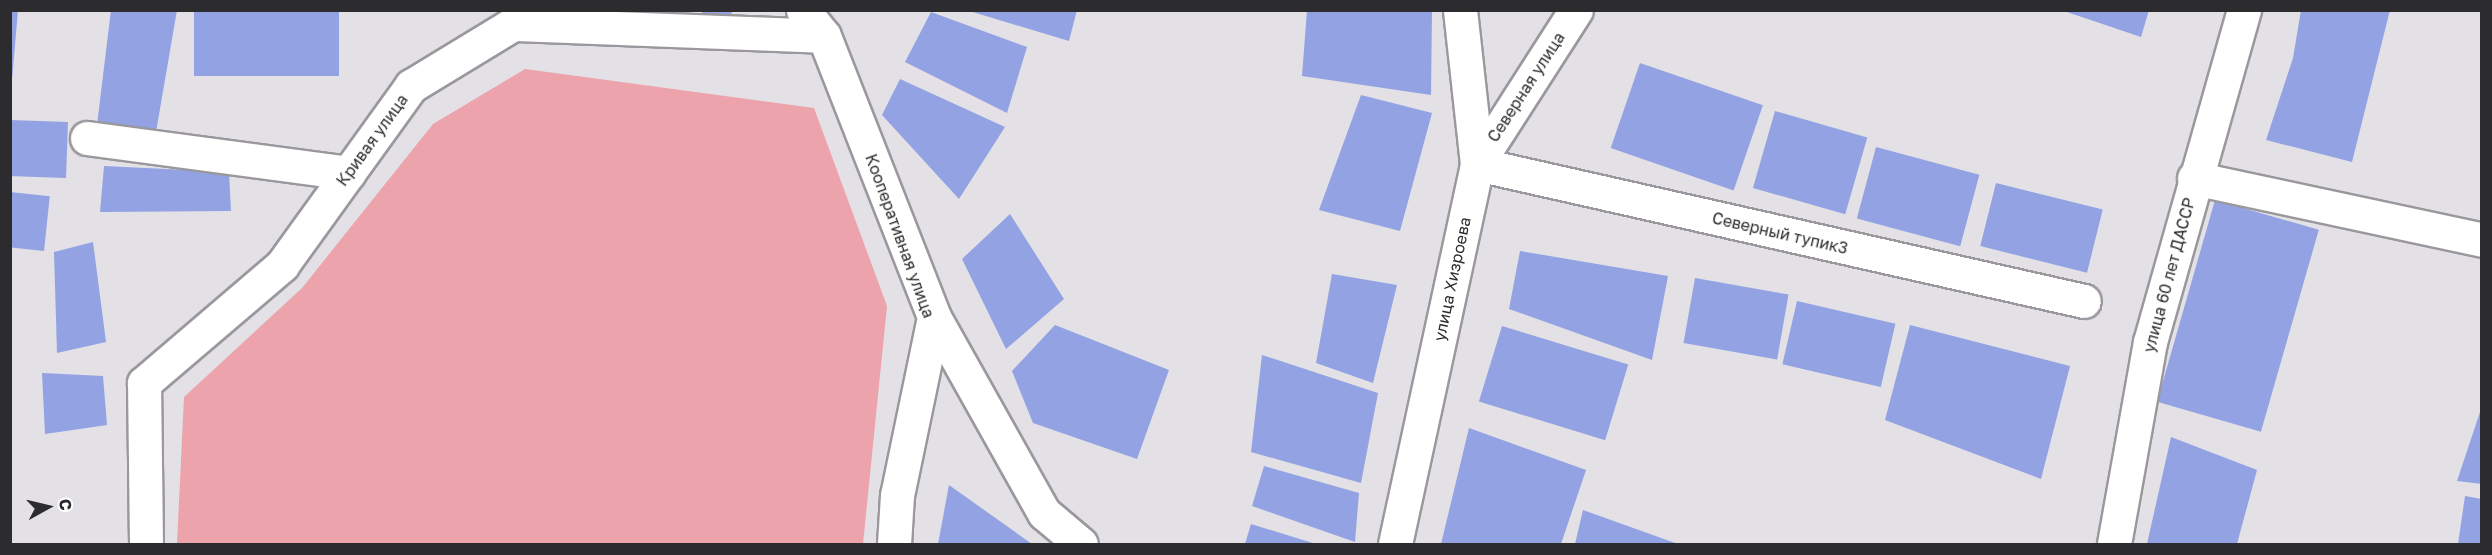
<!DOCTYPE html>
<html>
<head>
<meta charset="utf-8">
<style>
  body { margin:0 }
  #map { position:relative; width:2492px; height:555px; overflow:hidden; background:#e3e1e6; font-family:"Golos Text",sans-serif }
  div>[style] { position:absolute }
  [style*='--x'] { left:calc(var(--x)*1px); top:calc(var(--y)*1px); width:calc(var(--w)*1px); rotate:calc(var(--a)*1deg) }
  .green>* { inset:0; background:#eda3ab }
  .building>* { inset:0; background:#92a2e2; transform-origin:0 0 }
  .roads { filter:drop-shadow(2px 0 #9a989d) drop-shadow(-2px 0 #9a989d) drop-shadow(0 2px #9a989d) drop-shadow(0 -2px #9a989d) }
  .minor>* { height:33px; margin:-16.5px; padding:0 16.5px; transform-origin:16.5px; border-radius:16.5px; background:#fff }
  span { translate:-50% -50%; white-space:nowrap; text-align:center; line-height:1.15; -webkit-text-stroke:5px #fff; paint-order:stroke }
  .street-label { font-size:16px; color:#2c2b2d }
  .frame { position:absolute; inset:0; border:12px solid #2c2b2d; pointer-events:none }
  .north { position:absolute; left:18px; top:477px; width:60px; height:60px; -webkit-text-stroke:4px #fff; paint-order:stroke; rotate:82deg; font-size:16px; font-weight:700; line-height:24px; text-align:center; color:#2c2b2d }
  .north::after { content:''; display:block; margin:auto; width:21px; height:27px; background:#2c2b2d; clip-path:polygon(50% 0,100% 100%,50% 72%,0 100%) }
</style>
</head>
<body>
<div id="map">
  <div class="green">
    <div style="clip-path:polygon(525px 69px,814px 108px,887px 306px,863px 544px,177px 544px,184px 397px,302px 288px,433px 124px)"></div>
  </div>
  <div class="building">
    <div style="clip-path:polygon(10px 10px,18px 10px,12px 80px,10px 80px)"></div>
    <div style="clip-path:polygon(111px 10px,177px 10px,156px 132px,97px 125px)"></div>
    <div style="left:194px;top:10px;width:145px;height:66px"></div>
    <div style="clip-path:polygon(699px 10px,734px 10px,721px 27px)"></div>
    <div style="clip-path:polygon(966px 10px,1077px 10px,1069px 41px)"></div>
    <div style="clip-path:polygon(1307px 10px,1432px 10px,1431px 95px,1302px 76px)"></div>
    <div style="clip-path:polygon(2061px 10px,2149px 10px,2141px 37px)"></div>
    <div style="clip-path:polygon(2301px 10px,2390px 10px,2352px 162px,2266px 140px,2293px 58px)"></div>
    <div style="clip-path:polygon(931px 12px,1027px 47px,1007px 113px,905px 62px)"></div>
    <div style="left:1640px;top:63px;width:130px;height:90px;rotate:19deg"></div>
    <div style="clip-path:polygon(900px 79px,1005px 127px,959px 199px,882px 115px)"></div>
    <div style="clip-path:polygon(1361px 95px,1432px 113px,1400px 231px,1319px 210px)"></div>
    <div style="left:1775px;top:111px;width:96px;height:80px;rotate:16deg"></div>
    <div style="left:10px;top:120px;width:58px;height:56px;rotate:2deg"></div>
    <div style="left:1876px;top:147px;width:107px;height:74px;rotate:15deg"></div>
    <div style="clip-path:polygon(104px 166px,229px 172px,231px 211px,100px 212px)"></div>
    <div style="left:1996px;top:183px;width:110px;height:65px;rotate:14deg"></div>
    <div style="left:10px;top:192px;width:40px;height:55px;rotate:6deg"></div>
    <div style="left:2215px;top:200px;width:108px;height:210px;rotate:16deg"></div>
    <div style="clip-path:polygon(1010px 214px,1064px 299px,1006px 349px,962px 259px)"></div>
    <div style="clip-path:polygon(93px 242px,106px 342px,57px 353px,54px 252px)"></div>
    <div style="clip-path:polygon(1520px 251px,1668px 276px,1652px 360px,1509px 309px)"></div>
    <div style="clip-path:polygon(1332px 274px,1397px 285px,1373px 383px,1316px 363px)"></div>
    <div style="left:1695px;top:278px;width:95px;height:66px;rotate:10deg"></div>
    <div style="left:1797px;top:301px;width:101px;height:65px;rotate:13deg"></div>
    <div style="clip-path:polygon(1055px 325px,1169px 370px,1137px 459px,1033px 423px,1012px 371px)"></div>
    <div style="clip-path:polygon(1910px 325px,2070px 366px,2041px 479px,1885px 420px)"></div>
    <div style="left:1502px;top:326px;width:132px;height:79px;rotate:17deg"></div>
    <div style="clip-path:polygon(1262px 355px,1378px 393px,1361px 483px,1251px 452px)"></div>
    <div style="clip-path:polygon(42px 373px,103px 376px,107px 425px,45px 434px)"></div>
    <div style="clip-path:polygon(2481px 409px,2482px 484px,2457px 481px)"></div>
    <div style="clip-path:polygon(1469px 428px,1586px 470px,1561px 544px,1441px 544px)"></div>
    <div style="clip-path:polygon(2171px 437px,2257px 470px,2237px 544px,2147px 544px)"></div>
    <div style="clip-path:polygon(1264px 466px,1359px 493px,1355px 542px,1252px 506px)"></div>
    <div style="clip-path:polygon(949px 485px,1032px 544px,938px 544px)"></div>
    <div style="clip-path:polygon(2465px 496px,2482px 499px,2482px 544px,2458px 544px)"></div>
    <div style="clip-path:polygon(1583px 510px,1678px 544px,1575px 544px)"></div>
    <div style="clip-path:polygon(1251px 524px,1316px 544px,1245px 544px)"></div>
  </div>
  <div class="roads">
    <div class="minor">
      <div style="--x:803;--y:10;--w:33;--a:51"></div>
      <div style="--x:824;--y:36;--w:302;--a:68.6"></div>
      <div style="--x:934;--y:317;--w:182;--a:101.7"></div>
      <div style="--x:897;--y:495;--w:49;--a:93.5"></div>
      <div style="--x:87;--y:138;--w:264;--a:7.6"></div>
      <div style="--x:1477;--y:164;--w:622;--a:12.72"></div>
      <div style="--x:1477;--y:164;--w:183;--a:-57.3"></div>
      <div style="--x:2194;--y:178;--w:295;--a:12.1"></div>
      <div style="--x:934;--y:317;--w:225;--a:60.7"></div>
      <div style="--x:1044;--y:513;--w:48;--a:40"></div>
      <div style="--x:146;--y:544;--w:161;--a:-90.7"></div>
      <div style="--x:144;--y:383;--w:182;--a:-40.5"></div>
      <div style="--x:282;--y:265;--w:221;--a:-54.2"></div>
      <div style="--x:411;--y:86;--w:119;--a:-31.3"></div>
      <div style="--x:513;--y:24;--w:311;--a:2.2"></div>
      <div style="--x:1395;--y:544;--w:389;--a:-77.8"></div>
      <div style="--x:1477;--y:164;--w:155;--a:-96.3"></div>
      <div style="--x:2114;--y:544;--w:205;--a:-79.9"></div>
      <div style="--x:2150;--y:342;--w:345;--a:-74.2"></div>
    </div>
  </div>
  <div class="street-label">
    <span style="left:1526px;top:87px;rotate:-57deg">Северная улица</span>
    <span style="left:372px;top:140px;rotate:-54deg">Кривая улица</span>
    <span style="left:1780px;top:233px;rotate:13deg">Северный тупик3</span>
    <span style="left:900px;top:236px;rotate:70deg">Кооперативная улица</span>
    <span style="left:2169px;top:275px;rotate:-75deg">улица 60 лет ДАССР</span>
    <span style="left:1452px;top:279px;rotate:-78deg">улица Хизроева</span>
  </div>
  <div class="frame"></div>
  <div class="north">С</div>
</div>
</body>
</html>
